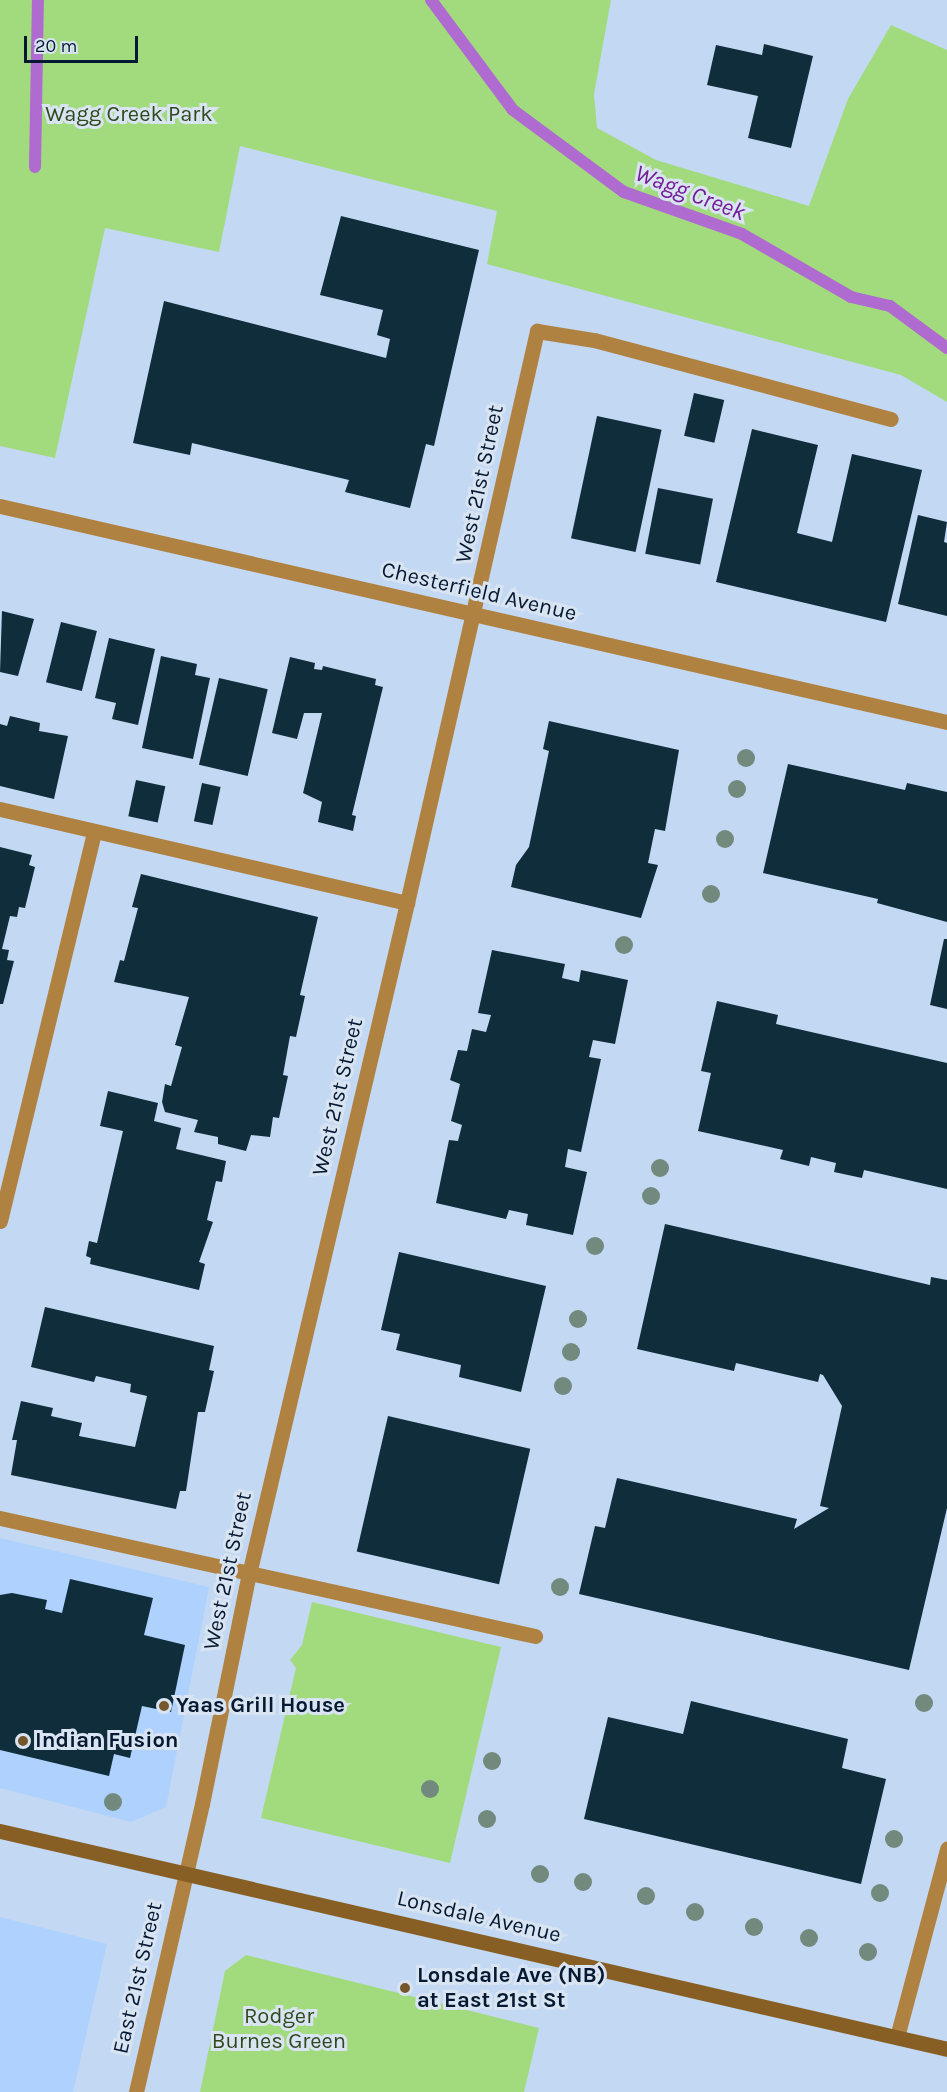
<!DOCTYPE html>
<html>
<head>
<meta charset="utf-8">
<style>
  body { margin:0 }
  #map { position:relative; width:947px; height:2092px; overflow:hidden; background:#c3d8f3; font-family:Karla,sans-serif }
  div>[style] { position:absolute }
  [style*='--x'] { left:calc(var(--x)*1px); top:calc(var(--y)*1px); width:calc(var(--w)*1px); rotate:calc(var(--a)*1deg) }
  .built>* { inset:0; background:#aed2fd }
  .green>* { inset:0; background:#a2db7d }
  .stream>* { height:12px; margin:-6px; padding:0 6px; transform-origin:6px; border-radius:6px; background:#af6bd0 }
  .building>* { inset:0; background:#102d3b; transform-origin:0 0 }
  .service>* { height:15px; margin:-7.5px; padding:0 7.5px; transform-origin:7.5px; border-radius:7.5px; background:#b08241 }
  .minor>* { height:15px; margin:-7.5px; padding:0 7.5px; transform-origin:7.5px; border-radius:7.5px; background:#b08241 }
  .tertiary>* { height:15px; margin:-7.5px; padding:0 7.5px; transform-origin:7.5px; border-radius:7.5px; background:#b08241 }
  .secondary>* { height:15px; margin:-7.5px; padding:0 7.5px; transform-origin:7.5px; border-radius:7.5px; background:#875f25 }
  .trees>* { width:18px; height:18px; margin:-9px; border-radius:50%; background:#728a7e }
  .dots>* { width:16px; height:16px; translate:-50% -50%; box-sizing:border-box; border:3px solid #d9e4f2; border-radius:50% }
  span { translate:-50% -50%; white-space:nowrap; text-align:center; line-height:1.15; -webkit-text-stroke:6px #d9e4f2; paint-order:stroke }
  .park-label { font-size:22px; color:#304a1e }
  .street-label { font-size:22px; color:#051932 }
  .poi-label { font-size:22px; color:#051932; font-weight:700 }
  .left { translate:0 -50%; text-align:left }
  .water-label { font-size:24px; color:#751c98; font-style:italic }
  .scale { position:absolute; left:24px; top:36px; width:114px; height:27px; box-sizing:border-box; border:3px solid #051932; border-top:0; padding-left:8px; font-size:18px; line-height:21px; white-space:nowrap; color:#051932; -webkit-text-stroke:4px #d9e4f2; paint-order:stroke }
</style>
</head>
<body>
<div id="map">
  <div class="built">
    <div style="clip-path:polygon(0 1538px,209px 1587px,166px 1807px,131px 1822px,0 1788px)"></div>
    <div style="clip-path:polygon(0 1917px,107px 1944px,73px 2092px,0 2092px)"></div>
  </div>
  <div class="green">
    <div style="clip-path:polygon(0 0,611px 0,594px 94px,597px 128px,656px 160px,809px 206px,848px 99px,891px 25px,947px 50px,947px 402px,901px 375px,487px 264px,497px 211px,240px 146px,219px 252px,105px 228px,55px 458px,0 446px)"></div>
    <div style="clip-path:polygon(312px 1602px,501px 1647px,450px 1863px,261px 1818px,296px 1668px,290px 1660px,302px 1645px)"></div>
    <div style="clip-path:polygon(246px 1955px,539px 2028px,524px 2092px,200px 2092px,225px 1971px)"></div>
  </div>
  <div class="stream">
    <div style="--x:431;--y:0;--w:137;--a:53.3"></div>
    <div style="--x:513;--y:110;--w:138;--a:36.5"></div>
    <div style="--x:624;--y:192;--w:125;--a:19.6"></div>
    <div style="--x:742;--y:234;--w:126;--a:30"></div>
    <div style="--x:851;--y:297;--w:40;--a:13"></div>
    <div style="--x:890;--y:306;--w:71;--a:36.4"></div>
    <div style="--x:35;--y:167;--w:167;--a:-89"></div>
  </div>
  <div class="building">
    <div style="clip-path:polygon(764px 44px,813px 56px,791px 148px,748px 138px,758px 96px,707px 85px,716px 45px,762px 55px)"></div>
    <div style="clip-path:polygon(341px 216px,479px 250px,434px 446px,426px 444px,410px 508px,345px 492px,349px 480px,192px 443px,190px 455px,133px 443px,164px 301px,386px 358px,390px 339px,377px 335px,383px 310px,320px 295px)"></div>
    <div style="left:694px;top:393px;width:31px;height:44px;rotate:13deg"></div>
    <div style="left:597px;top:416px;width:66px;height:125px;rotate:12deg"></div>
    <div style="clip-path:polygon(752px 429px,818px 445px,797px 533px,832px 542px,852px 454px,922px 470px,886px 622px,716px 582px)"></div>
    <div style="left:658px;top:488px;width:56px;height:67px;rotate:11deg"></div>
    <div style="clip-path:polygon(918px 515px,947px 522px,944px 542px,947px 543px,947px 616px,898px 604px)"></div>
    <div style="clip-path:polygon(2px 611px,34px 619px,18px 676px,0 672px)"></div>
    <div style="left:61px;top:622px;width:37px;height:62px;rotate:14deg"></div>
    <div style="clip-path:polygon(109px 638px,155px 649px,138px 725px,112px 719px,116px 703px,95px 698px)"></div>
    <div style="clip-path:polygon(161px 656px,197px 664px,195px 675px,210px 678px,193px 759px,142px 748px)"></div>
    <div style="clip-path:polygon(290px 657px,315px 663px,314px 669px,322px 670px,323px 666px,376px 679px,375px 685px,383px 687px,352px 815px,356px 816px,353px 831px,318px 822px,322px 802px,303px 793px,322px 713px,304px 713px,297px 739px,272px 733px)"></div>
    <div style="left:219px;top:678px;width:50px;height:89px;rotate:13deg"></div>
    <div style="clip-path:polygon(10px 716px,40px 723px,39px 731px,68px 736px,54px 799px,0 786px,0 724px,7px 726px)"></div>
    <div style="clip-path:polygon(549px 721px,679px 750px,665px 831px,655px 829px,648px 863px,658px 865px,641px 918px,511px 887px,516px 865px,529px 847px,549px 751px,543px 749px)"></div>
    <div style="clip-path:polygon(788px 764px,905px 790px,907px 783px,947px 792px,947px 922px,877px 903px,878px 899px,763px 873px)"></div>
    <div style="left:136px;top:780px;width:30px;height:37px;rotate:12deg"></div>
    <div style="left:202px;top:783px;width:19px;height:39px;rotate:12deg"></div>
    <div style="clip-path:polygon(0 847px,32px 855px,29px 865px,35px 867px,25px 908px,19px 907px,17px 917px,10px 916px,2px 949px,9px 950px,7px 960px,14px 961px,3px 1004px,0 1004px)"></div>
    <div style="clip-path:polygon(141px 874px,318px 917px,300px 995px,305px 996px,296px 1037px,290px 1036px,283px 1075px,288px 1076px,279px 1118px,273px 1117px,270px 1137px,251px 1135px,246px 1151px,218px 1144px,218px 1137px,194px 1132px,198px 1120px,165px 1112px,162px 1102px,165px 1084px,171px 1086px,182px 1047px,175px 1045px,189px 997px,114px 982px,120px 960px,124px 961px,138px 908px,132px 907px)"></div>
    <div style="clip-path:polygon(944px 939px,947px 939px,947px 1009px,930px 1005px)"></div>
    <div style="clip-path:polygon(492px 950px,565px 964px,562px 978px,579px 982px,581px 970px,628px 980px,615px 1044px,593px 1040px,589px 1057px,601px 1059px,581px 1152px,568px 1149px,565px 1167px,587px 1172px,573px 1235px,526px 1225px,528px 1214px,509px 1210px,506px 1219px,436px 1203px,449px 1140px,458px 1141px,462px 1125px,451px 1121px,460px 1084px,450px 1080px,458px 1050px,467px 1051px,472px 1029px,486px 1032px,491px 1015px,478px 1013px)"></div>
    <div style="clip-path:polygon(717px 1001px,778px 1015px,776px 1024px,947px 1063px,947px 1189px,864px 1170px,862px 1178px,834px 1172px,836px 1163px,811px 1157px,809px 1166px,780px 1159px,783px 1150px,698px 1131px,711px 1073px,701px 1071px)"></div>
    <div style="clip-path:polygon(108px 1091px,158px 1103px,154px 1121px,181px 1128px,176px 1149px,226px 1161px,222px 1182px,216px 1181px,207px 1220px,213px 1222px,199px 1262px,205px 1264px,199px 1290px,90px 1264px,91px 1258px,86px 1256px,89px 1241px,97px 1243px,123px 1131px,100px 1126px)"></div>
    <div style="clip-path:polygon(665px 1224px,930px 1285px,931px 1277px,947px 1280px,947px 1508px,909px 1670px,579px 1594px,595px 1526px,605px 1528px,617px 1478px,797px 1519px,794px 1529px,829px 1508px,820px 1506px,842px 1406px,823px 1375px,820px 1374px,818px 1382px,736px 1363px,734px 1371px,637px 1349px)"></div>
    <div style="clip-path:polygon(399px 1252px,546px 1286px,521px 1392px,459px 1377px,461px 1365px,396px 1350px,400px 1334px,381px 1330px)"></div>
    <div style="clip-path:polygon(45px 1307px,214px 1346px,209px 1370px,214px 1371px,205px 1412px,198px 1412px,186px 1491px,180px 1491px,176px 1509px,11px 1475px,17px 1440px,12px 1440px,21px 1401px,53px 1408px,51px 1416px,82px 1423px,79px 1436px,135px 1447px,147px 1396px,130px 1392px,131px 1384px,96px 1376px,94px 1382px,31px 1367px)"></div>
    <div style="left:388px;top:1416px;width:146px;height:139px;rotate:13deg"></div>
    <div style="clip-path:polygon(70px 1579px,153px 1598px,144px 1635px,185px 1645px,171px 1712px,142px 1706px,130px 1758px,114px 1754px,109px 1776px,0 1750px,0 1595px,12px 1593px,47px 1600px,45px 1609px,62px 1613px)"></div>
    <div style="clip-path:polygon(691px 1701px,848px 1739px,842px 1768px,886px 1779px,861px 1884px,584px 1819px,608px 1717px,683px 1734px)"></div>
  </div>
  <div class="service">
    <div style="--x:537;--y:331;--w:58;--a:9"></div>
    <div style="--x:594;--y:340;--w:307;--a:14.9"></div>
    <div style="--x:0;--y:809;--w:418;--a:13"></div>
    <div style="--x:0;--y:1221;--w:401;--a:-76.4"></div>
    <div style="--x:0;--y:1518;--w:548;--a:12.44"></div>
  </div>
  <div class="minor">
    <div style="--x:897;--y:2037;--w:195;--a:-75.1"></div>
    <div style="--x:136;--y:2092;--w:295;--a:-77.1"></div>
    <div style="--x:202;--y:1804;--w:235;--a:-78.5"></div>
    <div style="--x:249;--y:1574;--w:689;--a:-76.75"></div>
    <div style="--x:407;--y:903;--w:587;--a:-77.2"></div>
  </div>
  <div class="tertiary">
    <div style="--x:0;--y:506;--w:971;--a:12.85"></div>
  </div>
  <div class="secondary">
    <div style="--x:0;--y:1831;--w:972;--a:12.96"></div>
  </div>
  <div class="trees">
    <div style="left:746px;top:758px"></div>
    <div style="left:737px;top:789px"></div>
    <div style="left:725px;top:839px"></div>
    <div style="left:711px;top:894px"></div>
    <div style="left:624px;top:945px"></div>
    <div style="left:660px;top:1168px"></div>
    <div style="left:651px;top:1196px"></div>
    <div style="left:595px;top:1246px"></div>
    <div style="left:578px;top:1319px"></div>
    <div style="left:571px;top:1352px"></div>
    <div style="left:563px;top:1386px"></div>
    <div style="left:560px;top:1587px"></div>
    <div style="left:924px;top:1703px"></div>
    <div style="left:492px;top:1761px"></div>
    <div style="left:430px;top:1789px"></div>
    <div style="left:113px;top:1802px"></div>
    <div style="left:487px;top:1819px"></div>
    <div style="left:894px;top:1839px"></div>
    <div style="left:540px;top:1874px"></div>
    <div style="left:583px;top:1882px"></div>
    <div style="left:880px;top:1893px"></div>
    <div style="left:646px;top:1896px"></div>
    <div style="left:695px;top:1912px"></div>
    <div style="left:754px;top:1927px"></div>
    <div style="left:809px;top:1938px"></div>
    <div style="left:868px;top:1952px"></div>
  </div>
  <div class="dots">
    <div style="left:164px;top:1706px;background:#76572c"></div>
    <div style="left:23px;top:1741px;background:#76572c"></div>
    <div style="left:405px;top:1988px;background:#76572c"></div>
  </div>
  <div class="park-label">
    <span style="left:129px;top:115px">Wagg Creek Park</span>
    <span style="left:279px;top:2029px">Rodger<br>Burnes Green</span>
  </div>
  <div class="street-label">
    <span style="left:480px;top:484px;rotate:-78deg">West 21st Street</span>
    <span style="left:479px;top:592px;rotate:13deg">Chesterfield Avenue</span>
    <span style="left:338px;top:1097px;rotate:-77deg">West 21st Street</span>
    <span style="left:228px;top:1571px;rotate:-78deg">West 21st Street</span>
    <span style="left:479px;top:1917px;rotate:13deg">Lonsdale Avenue</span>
    <span style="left:138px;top:1978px;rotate:-77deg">East 21st Street</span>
  </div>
  <div class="poi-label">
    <span class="left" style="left:176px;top:1706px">Yaas Grill House</span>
    <span class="left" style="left:35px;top:1741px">Indian Fusion</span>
    <span class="left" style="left:417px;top:1988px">Lonsdale Ave (NB)<br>at East 21st St</span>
  </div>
  <div class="water-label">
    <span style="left:690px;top:193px;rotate:21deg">Wagg Creek</span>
  </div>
  <div class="scale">20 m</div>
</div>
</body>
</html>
